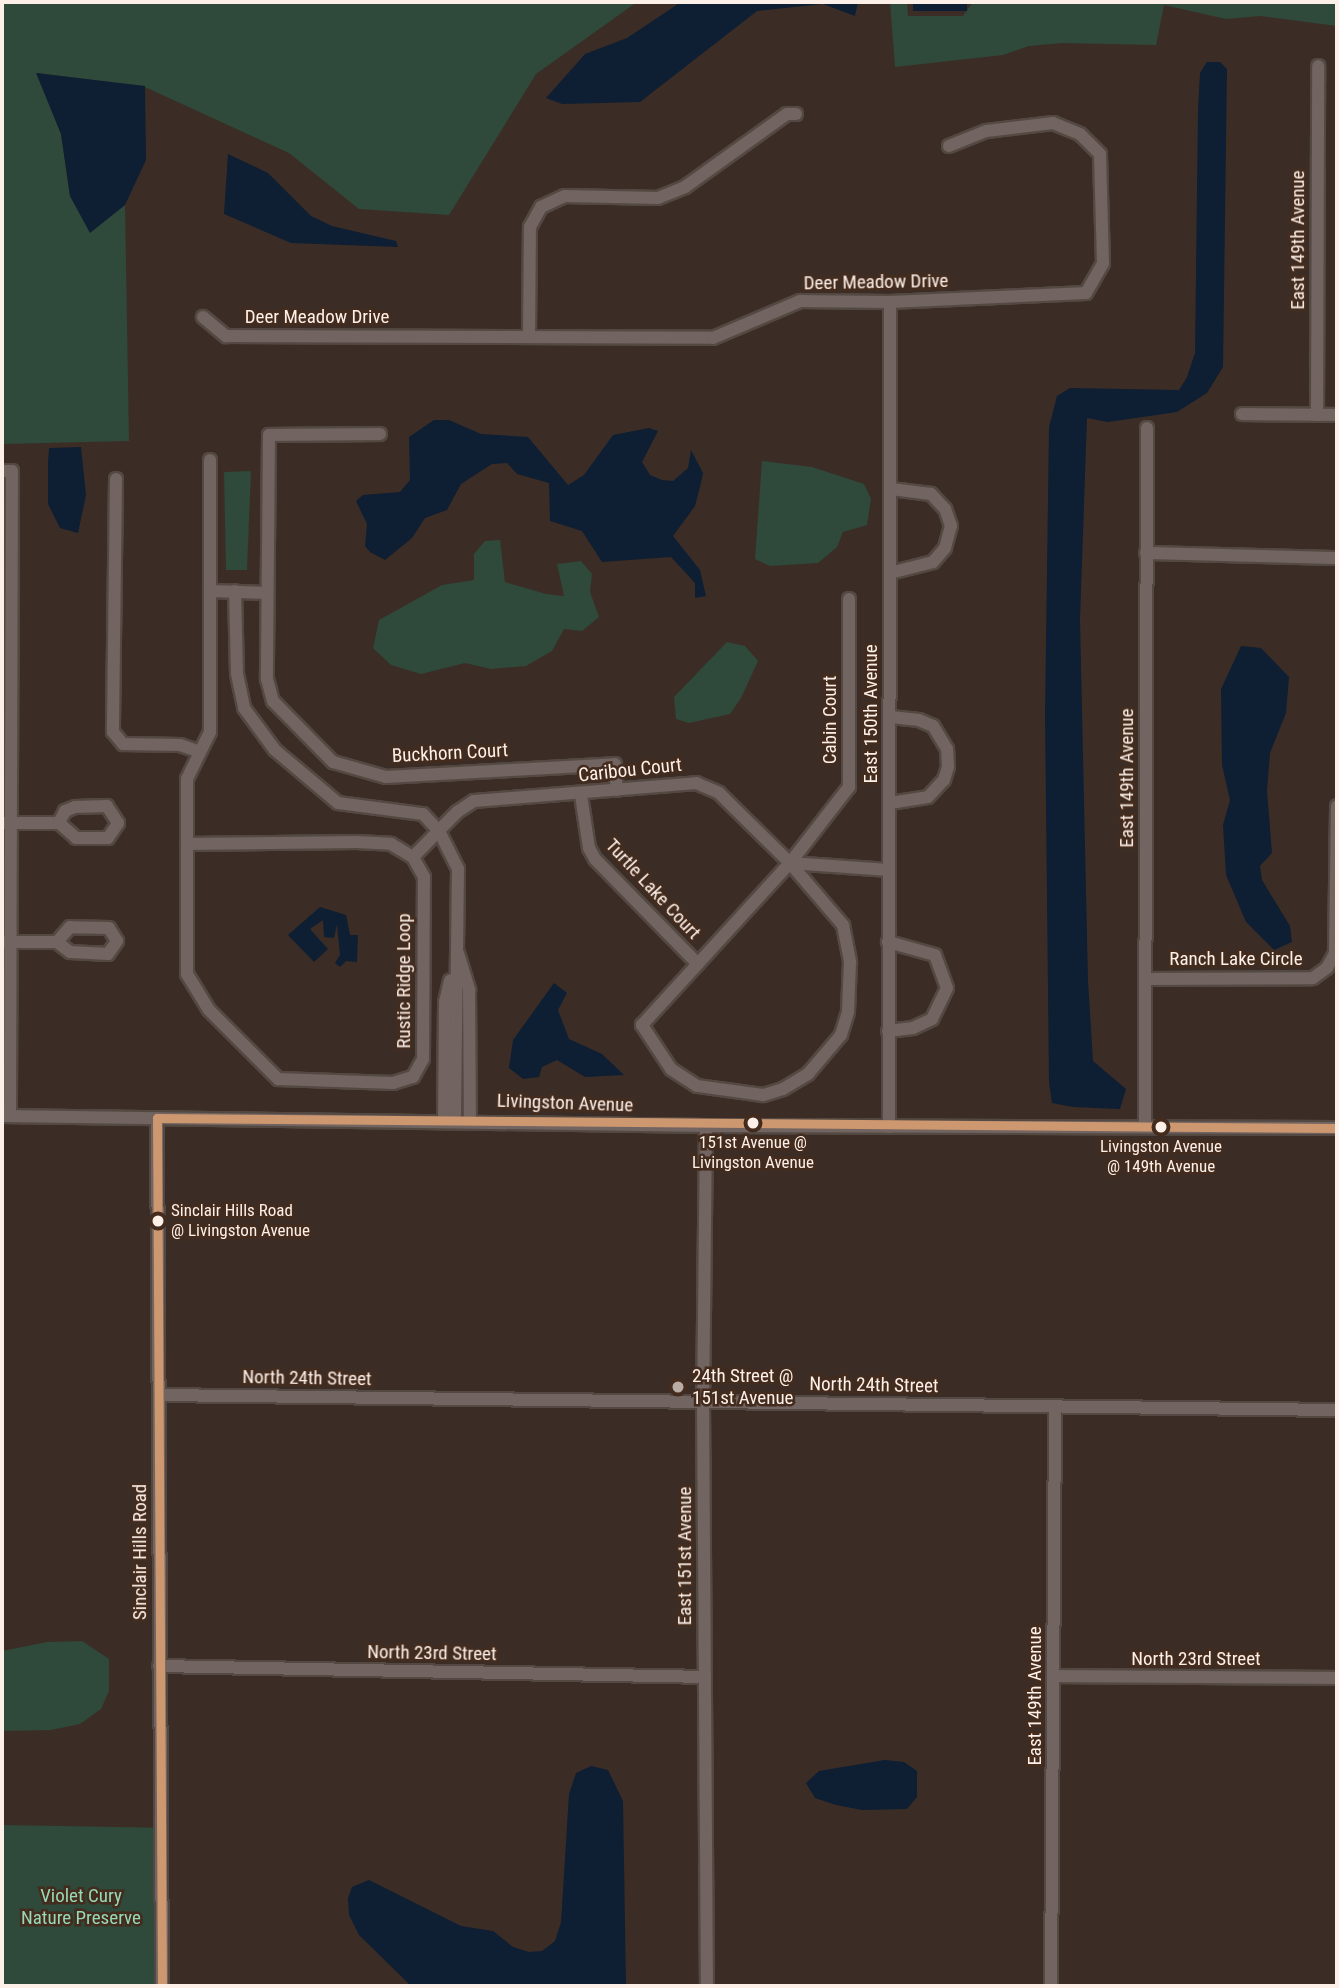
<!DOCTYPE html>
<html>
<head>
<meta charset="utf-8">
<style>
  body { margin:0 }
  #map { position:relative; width:1339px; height:1988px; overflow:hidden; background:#3b2d25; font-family:"Roboto Condensed",sans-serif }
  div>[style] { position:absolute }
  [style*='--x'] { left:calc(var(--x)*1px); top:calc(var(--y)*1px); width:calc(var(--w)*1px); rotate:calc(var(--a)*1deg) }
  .green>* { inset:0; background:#2f493a; transform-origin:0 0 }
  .water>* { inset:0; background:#0e1e33; transform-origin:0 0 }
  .roads { filter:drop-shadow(2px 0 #544942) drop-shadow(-2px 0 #544942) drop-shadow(0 2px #544942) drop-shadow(0 -2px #544942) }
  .minor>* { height:12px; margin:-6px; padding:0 6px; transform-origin:6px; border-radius:6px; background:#716461 }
  .bus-1>* { height:9px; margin:-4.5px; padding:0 4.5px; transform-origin:4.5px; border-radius:4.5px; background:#cd976f }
  .dots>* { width:19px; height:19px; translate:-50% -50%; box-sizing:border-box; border:4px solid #432b1d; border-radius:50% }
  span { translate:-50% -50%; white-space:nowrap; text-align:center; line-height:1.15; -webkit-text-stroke:5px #432b1d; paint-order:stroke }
  .bus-label { font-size:17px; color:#fdf0e9 }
  .left { translate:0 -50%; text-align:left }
  .street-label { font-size:19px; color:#fdf0e9 }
  .poi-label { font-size:19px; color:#fdf0e9 }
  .park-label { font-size:19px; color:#96d9b7 }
  .frame { position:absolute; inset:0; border:4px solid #fdf0e9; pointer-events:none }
</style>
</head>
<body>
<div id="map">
  <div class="green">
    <div style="clip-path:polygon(2px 2px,637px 2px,536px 74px,449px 215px,359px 209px,289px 153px,145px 87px,37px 73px,61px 134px,70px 196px,90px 232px,125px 205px,129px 441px,2px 444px)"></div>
    <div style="clip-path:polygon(890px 2px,907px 2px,908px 16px,963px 16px,973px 2px,1337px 2px,1337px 26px,1260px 16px,1226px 19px,1164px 5px,1156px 45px,1062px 43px,1029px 46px,1003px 55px,895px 67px)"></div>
    <div style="clip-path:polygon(762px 461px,812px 467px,864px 484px,871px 499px,867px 525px,843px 532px,837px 547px,818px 563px,770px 566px,755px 559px)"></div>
    <div style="clip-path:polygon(251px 471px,247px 570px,226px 570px,224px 472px)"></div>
    <div style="clip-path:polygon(500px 540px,505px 582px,546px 594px,564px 596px,557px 564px,581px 561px,592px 574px,590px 592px,599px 617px,582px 631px,564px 629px,552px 651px,526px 666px,491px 669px,465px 663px,421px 674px,391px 665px,373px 648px,379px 620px,442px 585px,474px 580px,474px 554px,485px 541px)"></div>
    <div style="clip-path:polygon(727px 642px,745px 646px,758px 661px,741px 698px,730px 714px,689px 723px,676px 719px,674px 697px)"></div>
    <div style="clip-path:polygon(82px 1641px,109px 1659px,109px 1691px,101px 1709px,80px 1724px,51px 1730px,2px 1731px,2px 1651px,47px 1642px)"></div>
    <div style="left:2px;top:1825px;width:159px;height:161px;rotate:1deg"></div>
  </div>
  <div class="water">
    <div style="clip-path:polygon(681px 2px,858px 2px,855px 16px,823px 4px,757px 11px,640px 102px,562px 104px,546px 98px,585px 54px,627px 38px)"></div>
    <div style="left:913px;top:2px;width:54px;height:9px"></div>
    <div style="clip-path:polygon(1207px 62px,1220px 62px,1227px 69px,1223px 367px,1207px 393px,1177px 412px,1108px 422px,1087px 418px,1080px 620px,1088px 981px,1093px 1061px,1126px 1089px,1120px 1109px,1073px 1107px,1052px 1103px,1049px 1083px,1045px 714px,1049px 427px,1057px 396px,1070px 388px,1179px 390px,1187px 377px,1195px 353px,1198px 109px,1200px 73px)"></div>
    <div style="clip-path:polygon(36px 73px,145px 86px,146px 160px,125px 205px,90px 233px,70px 196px,61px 134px)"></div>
    <div style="clip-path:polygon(228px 154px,268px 173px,311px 216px,332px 226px,396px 241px,398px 247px,291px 243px,224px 214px)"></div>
    <div style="clip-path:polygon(434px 420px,449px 420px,481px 434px,528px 437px,568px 485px,584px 475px,613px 435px,649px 428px,658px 431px,642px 462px,650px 475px,662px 480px,673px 481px,688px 468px,691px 450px,703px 473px,701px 483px,695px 506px,673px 536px,700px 570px,706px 596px,695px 598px,695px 583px,671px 557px,602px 562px,582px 531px,550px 521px,549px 483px,517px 474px,507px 463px,492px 464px,461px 484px,447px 510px,425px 518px,412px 538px,385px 560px,370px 552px,365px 546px,367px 524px,356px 501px,363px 495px,400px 492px,410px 480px,409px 437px)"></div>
    <div style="clip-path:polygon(81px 447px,86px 495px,78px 533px,60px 528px,48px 504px,48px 463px,49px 448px)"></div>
    <div style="clip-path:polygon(1241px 646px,1261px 648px,1289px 677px,1286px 713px,1270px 753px,1267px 791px,1272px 853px,1260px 866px,1262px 880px,1290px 926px,1292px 942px,1274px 950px,1246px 922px,1226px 875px,1223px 825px,1230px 800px,1222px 765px,1221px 689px)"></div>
    <div style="clip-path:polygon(320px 907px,346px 915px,350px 935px,358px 935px,357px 962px,346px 961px,340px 967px,335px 963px,340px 955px,337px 924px,334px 938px,324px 937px,323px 920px,310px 929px,328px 949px,314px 962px,288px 935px)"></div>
    <div style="clip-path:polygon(554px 983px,567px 993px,558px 1010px,569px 1039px,602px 1054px,624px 1075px,585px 1077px,557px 1060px,542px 1067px,539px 1077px,523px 1079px,509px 1068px,513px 1040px)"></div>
    <div style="clip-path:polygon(885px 1760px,904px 1762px,917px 1771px,917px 1797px,907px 1809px,862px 1810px,836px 1805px,815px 1798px,806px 1783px,819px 1771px)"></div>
    <div style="clip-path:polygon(591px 1766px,608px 1770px,623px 1801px,626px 1986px,411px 1986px,359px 1935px,349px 1915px,348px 1898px,352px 1887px,369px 1880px,461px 1926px,493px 1931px,513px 1947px,529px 1952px,542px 1951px,555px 1941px,561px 1922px,569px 1794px,576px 1773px)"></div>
  </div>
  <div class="roads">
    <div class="minor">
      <div style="--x:203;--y:317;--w:30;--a:40"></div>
      <div style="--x:226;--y:336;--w:487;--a:0.2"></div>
      <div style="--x:713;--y:338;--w:95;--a:-23"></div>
      <div style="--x:800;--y:301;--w:90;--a:0.6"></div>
      <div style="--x:890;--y:302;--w:196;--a:-2.6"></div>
      <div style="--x:1086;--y:293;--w:34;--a:-60"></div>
      <div style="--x:1103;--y:263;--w:109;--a:-91.6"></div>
      <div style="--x:1100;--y:154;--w:28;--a:-135"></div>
      <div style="--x:1080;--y:134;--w:29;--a:-158"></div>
      <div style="--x:1053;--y:123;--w:67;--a:173.2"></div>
      <div style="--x:986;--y:131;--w:40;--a:158"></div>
      <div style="--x:529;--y:336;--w:109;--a:-89.5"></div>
      <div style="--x:530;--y:227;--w:23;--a:-61"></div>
      <div style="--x:541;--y:207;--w:26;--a:-25"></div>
      <div style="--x:565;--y:196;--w:93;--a:1.2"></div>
      <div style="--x:658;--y:198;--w:29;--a:-22"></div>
      <div style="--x:685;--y:187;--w:125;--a:-35.6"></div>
      <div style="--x:787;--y:114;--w:9;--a:0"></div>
      <div style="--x:1242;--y:414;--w:95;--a:0.6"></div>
      <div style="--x:1317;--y:415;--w:349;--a:-89.8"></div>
      <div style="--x:380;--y:434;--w:111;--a:179.5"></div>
      <div style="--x:269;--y:435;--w:244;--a:90.5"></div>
      <div style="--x:267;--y:679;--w:23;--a:75"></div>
      <div style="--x:273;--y:701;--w:86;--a:45.5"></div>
      <div style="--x:333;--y:762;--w:55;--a:15.8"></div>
      <div style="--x:386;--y:777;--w:229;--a:-3.2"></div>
      <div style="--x:615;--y:764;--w:26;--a:86"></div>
      <div style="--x:210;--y:460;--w:272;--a:90"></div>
      <div style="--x:210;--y:732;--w:52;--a:116.1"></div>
      <div style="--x:187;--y:779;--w:195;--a:90"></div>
      <div style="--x:187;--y:974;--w:42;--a:58.6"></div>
      <div style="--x:209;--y:1010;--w:98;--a:45"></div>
      <div style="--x:278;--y:1079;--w:115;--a:2"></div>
      <div style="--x:393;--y:1083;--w:21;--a:-17"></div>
      <div style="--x:413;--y:1077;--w:21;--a:-61"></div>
      <div style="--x:423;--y:1059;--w:182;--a:-89.7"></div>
      <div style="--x:424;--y:877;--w:23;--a:-119"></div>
      <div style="--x:413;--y:857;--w:63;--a:-45.6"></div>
      <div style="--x:457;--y:812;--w:20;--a:-33"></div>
      <div style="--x:474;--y:801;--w:223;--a:-4.6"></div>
      <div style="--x:696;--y:783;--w:25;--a:23"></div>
      <div style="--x:719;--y:793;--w:100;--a:44.6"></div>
      <div style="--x:790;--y:863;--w:99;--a:4"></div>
      <div style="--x:2;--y:471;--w:10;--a:0"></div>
      <div style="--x:12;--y:471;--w:645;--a:90.18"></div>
      <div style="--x:116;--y:479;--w:253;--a:90.7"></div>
      <div style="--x:113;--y:732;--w:16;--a:50"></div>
      <div style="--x:123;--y:744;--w:57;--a:1"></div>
      <div style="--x:180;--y:745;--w:18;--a:19"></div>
      <div style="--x:1146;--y:553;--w:191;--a:1.5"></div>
      <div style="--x:890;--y:573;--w:44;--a:-14.3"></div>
      <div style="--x:933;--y:562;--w:18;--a:-49"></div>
      <div style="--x:945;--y:548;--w:23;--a:-75"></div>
      <div style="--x:951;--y:526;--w:18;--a:-109"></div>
      <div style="--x:945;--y:509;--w:21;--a:-133"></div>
      <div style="--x:931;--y:494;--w:40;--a:-172.9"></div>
      <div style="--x:212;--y:591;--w:54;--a:2.1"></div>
      <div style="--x:235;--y:591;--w:83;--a:88.6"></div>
      <div style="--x:237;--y:674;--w:35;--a:78"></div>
      <div style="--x:244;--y:708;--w:52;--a:53.6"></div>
      <div style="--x:275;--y:750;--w:82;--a:40.1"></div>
      <div style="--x:338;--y:803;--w:86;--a:7.4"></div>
      <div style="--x:423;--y:814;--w:23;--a:47"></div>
      <div style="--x:439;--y:831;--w:42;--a:63.4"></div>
      <div style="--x:458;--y:869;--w:251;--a:90.7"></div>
      <div style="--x:581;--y:795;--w:54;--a:81.4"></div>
      <div style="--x:589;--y:848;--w:13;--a:61"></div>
      <div style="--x:595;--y:859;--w:147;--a:45.6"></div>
      <div style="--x:890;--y:803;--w:38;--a:-9"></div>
      <div style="--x:928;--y:797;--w:23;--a:-47"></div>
      <div style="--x:944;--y:780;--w:14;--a:-73"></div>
      <div style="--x:948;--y:767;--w:18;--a:-93"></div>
      <div style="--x:947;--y:749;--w:27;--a:-121"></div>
      <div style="--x:933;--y:726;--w:15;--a:-157"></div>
      <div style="--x:919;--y:720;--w:28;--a:-174"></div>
      <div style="--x:2;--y:823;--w:57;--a:0"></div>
      <div style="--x:59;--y:823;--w:23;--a:41"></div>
      <div style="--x:76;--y:838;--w:32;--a:0"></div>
      <div style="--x:108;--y:838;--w:18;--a:-56"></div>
      <div style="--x:118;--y:823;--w:20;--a:-123"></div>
      <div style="--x:107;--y:806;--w:32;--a:178"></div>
      <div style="--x:75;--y:807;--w:11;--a:158"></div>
      <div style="--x:65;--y:811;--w:13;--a:117"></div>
      <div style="--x:187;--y:844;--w:169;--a:-0.7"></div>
      <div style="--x:356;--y:842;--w:35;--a:3"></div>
      <div style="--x:391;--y:844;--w:26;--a:31"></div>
      <div style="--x:790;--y:863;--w:82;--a:49.5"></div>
      <div style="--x:843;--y:925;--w:38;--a:79"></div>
      <div style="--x:850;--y:962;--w:50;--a:92.3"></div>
      <div style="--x:848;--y:1012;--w:24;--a:107"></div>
      <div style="--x:841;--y:1035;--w:51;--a:130.2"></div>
      <div style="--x:808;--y:1074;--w:29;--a:149"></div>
      <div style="--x:783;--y:1089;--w:21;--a:163"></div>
      <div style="--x:763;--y:1095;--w:67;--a:-172.2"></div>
      <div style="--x:697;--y:1086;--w:31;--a:-147"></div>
      <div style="--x:671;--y:1069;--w:53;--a:-123.4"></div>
      <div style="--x:642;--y:1025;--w:219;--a:-47.6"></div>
      <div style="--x:790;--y:863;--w:96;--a:-52.2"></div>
      <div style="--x:849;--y:787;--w:188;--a:-90"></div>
      <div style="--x:2;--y:942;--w:55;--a:0"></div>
      <div style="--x:57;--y:942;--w:16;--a:38"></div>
      <div style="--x:70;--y:952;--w:38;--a:3"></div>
      <div style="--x:108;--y:954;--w:16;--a:-55"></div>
      <div style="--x:117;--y:941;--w:15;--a:-122"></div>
      <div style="--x:109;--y:928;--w:39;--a:-179"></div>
      <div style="--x:70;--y:927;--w:20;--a:131"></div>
      <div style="--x:458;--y:953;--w:39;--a:73"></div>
      <div style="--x:469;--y:990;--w:130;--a:89.6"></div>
      <div style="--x:1147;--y:979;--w:166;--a:-0.3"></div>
      <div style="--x:1313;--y:978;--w:17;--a:-36"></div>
      <div style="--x:1327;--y:968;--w:17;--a:-62"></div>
      <div style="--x:1335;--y:953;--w:147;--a:-89.2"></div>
      <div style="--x:888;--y:1031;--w:25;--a:-7"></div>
      <div style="--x:913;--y:1028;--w:21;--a:-25"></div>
      <div style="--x:932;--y:1019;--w:34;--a:-64"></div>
      <div style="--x:947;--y:988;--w:35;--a:-110"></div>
      <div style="--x:935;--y:955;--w:49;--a:-164.5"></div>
      <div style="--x:2;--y:1116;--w:704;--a:0.81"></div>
      <div style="--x:706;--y:1126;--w:631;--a:0.18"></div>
      <div style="--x:157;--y:1118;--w:868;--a:89.67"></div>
      <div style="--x:444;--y:1119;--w:117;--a:-89.5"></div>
      <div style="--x:445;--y:1002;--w:22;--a:-77"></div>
      <div style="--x:706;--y:1126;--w:276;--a:90.6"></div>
      <div style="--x:703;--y:1402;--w:584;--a:89.61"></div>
      <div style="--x:889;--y:1127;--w:825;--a:-89.93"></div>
      <div style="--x:1145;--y:1127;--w:699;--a:-89.84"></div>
      <div style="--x:159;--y:1395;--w:1178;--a:0.73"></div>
      <div style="--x:159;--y:1666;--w:546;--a:1.15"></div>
      <div style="--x:1055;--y:1676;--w:282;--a:0.4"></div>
      <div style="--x:1051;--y:1986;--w:579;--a:-89.6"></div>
    </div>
  </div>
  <div class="bus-1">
    <div style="--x:162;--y:1986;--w:868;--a:-90.33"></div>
    <div style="--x:157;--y:1118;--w:1180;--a:0.49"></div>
  </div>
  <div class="dots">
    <div style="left:753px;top:1123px;background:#fdf0e9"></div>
    <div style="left:1161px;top:1127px;background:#fdf0e9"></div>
    <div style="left:158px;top:1221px;background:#fdf0e9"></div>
    <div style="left:678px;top:1387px;background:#b9aca4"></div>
  </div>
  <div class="bus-label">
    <span style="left:753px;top:1153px">151st Avenue @<br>Livingston Avenue</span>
    <span style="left:1161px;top:1157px">Livingston Avenue<br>@ 149th Avenue</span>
    <span class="left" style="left:171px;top:1221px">Sinclair Hills Road<br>@ Livingston Avenue</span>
  </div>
  <div class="street-label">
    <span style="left:1298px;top:240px;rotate:-90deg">East 149th Avenue</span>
    <span style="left:876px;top:282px;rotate:-1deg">Deer Meadow Drive</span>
    <span style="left:317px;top:317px">Deer Meadow Drive</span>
    <span style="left:871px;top:714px;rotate:-90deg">East 150th Avenue</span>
    <span style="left:830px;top:720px;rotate:-90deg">Cabin Court</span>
    <span style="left:450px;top:753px;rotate:-3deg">Buckhorn Court</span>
    <span style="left:630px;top:770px;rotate:-6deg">Caribou Court</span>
    <span style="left:1127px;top:778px;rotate:-90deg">East 149th Avenue</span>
    <span style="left:653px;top:889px;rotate:47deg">Turtle Lake Court</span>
    <span style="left:1236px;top:959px">Ranch Lake Circle</span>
    <span style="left:404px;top:981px;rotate:-90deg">Rustic Ridge Loop</span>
    <span style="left:565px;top:1103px;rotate:2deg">Livingston Avenue</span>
    <span style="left:307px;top:1378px;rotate:1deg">North 24th Street</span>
    <span style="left:874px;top:1385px;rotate:1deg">North 24th Street</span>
    <span style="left:140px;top:1552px;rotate:-90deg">Sinclair Hills Road</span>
    <span style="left:685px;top:1556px;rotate:-90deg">East 151st Avenue</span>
    <span style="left:432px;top:1653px;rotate:1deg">North 23rd Street</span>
    <span style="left:1196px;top:1659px">North 23rd Street</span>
    <span style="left:1035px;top:1696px;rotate:-90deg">East 149th Avenue</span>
  </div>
  <div class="poi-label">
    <span class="left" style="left:692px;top:1387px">24th Street @<br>151st Avenue</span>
  </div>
  <div class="park-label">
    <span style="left:81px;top:1907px">Violet Cury<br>Nature Preserve</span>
  </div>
  <div class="frame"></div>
</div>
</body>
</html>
